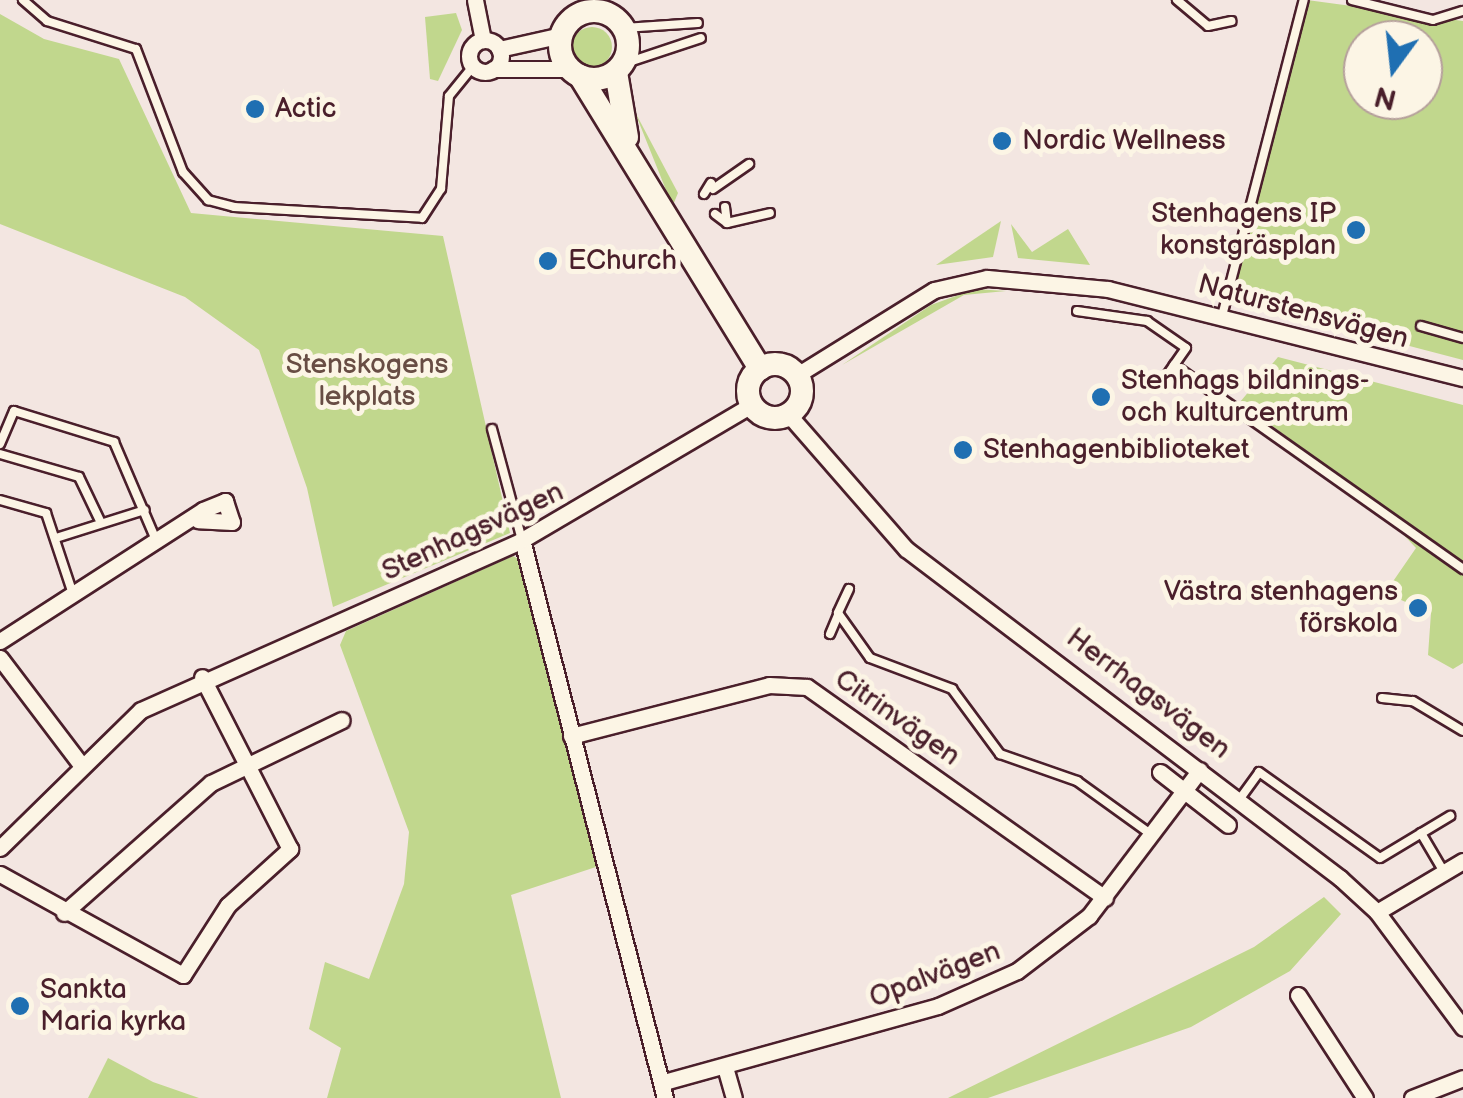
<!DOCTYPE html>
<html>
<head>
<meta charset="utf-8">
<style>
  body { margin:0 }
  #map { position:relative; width:1463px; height:1098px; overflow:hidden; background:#f3e6e1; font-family:"Balsamiq Sans",sans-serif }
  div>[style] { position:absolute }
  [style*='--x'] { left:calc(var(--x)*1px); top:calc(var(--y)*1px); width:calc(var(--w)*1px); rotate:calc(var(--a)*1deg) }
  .green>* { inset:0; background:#c1d78d }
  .round { border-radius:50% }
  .roads { filter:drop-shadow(2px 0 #4a1f2b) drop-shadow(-2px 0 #4a1f2b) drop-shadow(0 2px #4a1f2b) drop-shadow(0 -2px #4a1f2b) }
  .lane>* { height:8px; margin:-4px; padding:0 4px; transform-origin:4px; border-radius:4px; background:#fcf5e5 }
  .street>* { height:15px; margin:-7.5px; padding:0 7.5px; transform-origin:7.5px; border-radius:7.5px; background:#fcf5e5 }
  .street>.ring { margin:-7.5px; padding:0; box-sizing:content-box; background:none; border:15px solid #fcf5e5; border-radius:50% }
  .secondary>* { height:22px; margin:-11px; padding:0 11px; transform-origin:11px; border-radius:11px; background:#fcf5e5 }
  .secondary>.ring { margin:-11px; padding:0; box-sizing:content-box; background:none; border:22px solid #fcf5e5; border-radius:50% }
  .dots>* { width:28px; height:28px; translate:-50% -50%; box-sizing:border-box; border:5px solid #fcf5e5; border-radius:50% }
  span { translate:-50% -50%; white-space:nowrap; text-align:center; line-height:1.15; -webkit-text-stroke:10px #fcf5e5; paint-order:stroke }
  .poi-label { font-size:28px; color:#4a1f2b }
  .left { translate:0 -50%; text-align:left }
  .right { translate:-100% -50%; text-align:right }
  .street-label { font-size:28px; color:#4a1f2b }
  .park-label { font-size:28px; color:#684d44 }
  .north { position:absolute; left:1343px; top:20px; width:100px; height:100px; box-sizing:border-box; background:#fcf5e5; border:2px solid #b59f9b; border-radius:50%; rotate:195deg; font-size:28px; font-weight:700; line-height:40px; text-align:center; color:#4a1f2b }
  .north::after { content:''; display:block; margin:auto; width:35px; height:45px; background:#1f6fb2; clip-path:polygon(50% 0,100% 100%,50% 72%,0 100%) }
</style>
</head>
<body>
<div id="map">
  <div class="green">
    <div style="clip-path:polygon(evenodd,1307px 0,1463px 21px,1463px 360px,1222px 297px,1307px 0,1363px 40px,1423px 40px,1423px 100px,1363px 100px,1363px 40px)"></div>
    <div style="clip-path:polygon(456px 13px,462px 30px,438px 81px,430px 79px,425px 17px)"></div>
    <div style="clip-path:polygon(0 14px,44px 39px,119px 59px,191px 213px,443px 236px,510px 533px,333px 607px,307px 488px,259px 350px,185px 297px,0 224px)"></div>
    <div class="round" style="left:572px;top:27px;width:40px;height:40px"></div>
    <div style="clip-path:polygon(634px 110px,678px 193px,673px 205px,672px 205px)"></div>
    <div style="clip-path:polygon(1001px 221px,993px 257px,936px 265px)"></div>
    <div style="clip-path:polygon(1011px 224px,1032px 252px,1068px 229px,1090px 265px,1018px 258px)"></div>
    <div style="clip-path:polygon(975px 289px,1006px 291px,964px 295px,842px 365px,931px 305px)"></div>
    <div style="clip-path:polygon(1278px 357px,1463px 405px,1463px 663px,1453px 669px,1428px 655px,1431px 613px,1385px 593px,1416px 548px,1369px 498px,1240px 402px)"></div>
    <div style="clip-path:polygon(513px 556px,526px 563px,608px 863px,511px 895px,561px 1098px,327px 1098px,341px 1048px,309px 1029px,325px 962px,369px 979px,404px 884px,409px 832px,340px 645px,346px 631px)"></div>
    <div style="clip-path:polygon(1324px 897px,1341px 914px,1290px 971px,1191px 1027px,988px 1098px,948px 1098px,1254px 947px)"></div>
    <div style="clip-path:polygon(108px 1058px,153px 1082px,199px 1098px,88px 1098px)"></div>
  </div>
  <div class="roads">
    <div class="lane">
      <div style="--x:23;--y:0;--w:32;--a:41"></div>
      <div style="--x:47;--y:21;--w:93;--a:17.5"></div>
      <div style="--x:136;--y:49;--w:132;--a:69.1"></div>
      <div style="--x:183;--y:172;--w:38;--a:48"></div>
      <div style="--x:208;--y:200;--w:27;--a:15"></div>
      <div style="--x:234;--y:207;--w:188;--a:3.3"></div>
      <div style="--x:422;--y:218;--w:35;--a:-57"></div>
      <div style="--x:441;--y:189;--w:93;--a:-85.1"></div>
      <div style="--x:449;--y:96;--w:38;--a:-51"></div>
      <div style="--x:1177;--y:0;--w:40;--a:40"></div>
      <div style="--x:1208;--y:26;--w:24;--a:-12"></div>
      <div style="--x:1352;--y:0;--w:83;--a:13.9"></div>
      <div style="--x:1433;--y:20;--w:31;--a:-17"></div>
      <div style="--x:624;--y:28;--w:74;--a:-3.9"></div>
      <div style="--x:623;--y:64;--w:82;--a:-18.4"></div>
      <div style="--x:713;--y:189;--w:44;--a:-34.8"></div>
      <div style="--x:704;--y:194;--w:13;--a:-58"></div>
      <div style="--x:725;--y:207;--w:16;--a:83"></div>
      <div style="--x:727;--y:223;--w:44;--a:-13.1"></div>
      <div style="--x:715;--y:214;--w:15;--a:37"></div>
      <div style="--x:1077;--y:311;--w:71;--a:8.1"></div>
      <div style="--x:1222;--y:316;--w:326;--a:-75.5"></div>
      <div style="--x:1147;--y:321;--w:47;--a:34.7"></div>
      <div style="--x:1186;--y:348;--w:40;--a:124.9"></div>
      <div style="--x:1421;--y:326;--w:44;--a:15.9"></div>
      <div style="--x:1174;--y:365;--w:354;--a:35.2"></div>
      <div style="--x:492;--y:429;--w:115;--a:74.9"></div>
      <div style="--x:0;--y:444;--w:36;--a:-67"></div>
      <div style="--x:14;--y:411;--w:105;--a:17.2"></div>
      <div style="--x:114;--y:442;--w:107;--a:66.8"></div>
      <div style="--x:0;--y:454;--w:82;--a:16.2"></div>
      <div style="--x:79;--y:477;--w:51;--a:64.4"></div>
      <div style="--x:0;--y:500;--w:48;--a:15.8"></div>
      <div style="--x:46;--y:513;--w:82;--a:71.6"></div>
      <div style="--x:56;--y:538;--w:93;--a:-17.5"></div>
      <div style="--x:849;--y:589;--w:26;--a:115"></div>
      <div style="--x:838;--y:613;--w:55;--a:54.6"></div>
      <div style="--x:870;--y:658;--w:88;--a:20.7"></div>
      <div style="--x:952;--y:689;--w:81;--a:53.6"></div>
      <div style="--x:1000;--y:754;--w:82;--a:19.3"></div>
      <div style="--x:1077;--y:781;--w:92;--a:35.8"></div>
      <div style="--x:830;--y:634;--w:21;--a:-67"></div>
      <div style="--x:1382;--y:698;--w:31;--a:6"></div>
      <div style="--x:1413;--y:701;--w:58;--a:31"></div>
      <div style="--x:1239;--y:800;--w:34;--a:-54"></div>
      <div style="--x:1259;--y:772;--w:148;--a:35.4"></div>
      <div style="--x:1380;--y:858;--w:82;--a:-31"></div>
      <div style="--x:1421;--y:833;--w:45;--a:59.5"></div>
    </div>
    <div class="street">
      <div style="--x:475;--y:0;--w:41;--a:78.7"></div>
      <div class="ring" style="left:469px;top:40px;width:17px;height:17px"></div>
      <div style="--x:499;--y:49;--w:65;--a:-12.5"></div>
      <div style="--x:493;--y:69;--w:77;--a:0"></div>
      <div style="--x:797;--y:375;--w:161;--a:-31.8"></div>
      <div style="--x:934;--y:290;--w:54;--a:-12.8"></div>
      <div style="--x:987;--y:278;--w:121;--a:5.2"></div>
      <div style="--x:1108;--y:289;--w:366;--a:14.1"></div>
      <div style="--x:789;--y:415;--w:178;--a:48.9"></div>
      <div style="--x:906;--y:549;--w:545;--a:37.16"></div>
      <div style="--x:1340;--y:878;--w:50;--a:42.6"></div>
      <div style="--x:1377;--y:912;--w:144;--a:53.4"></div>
      <div style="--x:522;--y:540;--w:576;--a:75.63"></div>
      <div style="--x:0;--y:641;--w:242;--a:-32.8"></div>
      <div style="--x:203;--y:510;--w:24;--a:-22"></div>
      <div style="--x:225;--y:501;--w:22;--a:72"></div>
      <div style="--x:232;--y:522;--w:34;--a:-177"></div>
      <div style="--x:0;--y:658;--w:131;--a:52.8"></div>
      <div style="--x:571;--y:736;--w:204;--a:-14.4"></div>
      <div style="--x:769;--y:685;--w:38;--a:3"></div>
      <div style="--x:807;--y:687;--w:365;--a:35.3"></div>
      <div style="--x:1160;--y:772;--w:86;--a:37.9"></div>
      <div style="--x:0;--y:848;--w:197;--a:-44.4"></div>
      <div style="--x:141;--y:710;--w:417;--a:-24"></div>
      <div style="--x:522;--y:540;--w:266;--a:-30.5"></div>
      <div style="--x:0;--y:874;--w:209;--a:28.9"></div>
      <div style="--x:183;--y:975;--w:83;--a:-57.3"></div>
      <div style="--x:228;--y:905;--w:84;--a:-42.1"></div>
      <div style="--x:290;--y:849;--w:193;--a:-117.1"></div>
      <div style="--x:1377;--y:912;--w:100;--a:-30.7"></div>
      <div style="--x:64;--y:913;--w:196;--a:-41.5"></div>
      <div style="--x:211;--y:783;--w:145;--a:-25.7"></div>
      <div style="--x:1298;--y:995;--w:123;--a:57"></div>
      <div style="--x:725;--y:1067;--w:32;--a:74"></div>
      <div style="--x:664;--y:1082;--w:284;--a:-15.5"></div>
      <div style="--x:938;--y:1006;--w:86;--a:-23.9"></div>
      <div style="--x:1017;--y:971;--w:91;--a:-37.4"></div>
      <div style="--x:1089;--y:916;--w:183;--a:-52.8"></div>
      <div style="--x:1412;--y:1098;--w:55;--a:-21.4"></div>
    </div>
    <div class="secondary">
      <div class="ring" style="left:560px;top:11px;width:46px;height:46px"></div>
      <div style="--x:616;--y:72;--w:66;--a:80.4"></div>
      <div style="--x:580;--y:76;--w:344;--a:58.4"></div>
      <div class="ring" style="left:748px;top:364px;width:32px;height:32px"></div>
    </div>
  </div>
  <div class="dots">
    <div style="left:255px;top:109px;background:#1f6fb2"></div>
    <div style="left:1002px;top:141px;background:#1f6fb2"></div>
    <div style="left:1356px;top:230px;background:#1f6fb2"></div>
    <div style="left:548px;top:261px;background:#1f6fb2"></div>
    <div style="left:1101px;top:397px;background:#1f6fb2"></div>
    <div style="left:963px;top:450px;background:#1f6fb2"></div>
    <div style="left:1418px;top:608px;background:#1f6fb2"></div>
    <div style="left:20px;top:1006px;background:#1f6fb2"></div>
  </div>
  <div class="poi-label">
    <span class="left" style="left:275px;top:109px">Actic</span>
    <span class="left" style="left:1022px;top:141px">Nordic Wellness</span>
    <span class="right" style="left:1336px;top:230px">Stenhagens IP<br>konstgräsplan</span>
    <span class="left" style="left:568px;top:261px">EChurch</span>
    <span class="left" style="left:1121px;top:397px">Stenhags bildnings-<br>och kulturcentrum</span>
    <span class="left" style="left:983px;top:450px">Stenhagenbiblioteket</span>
    <span class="right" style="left:1398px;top:608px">Västra stenhagens<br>förskola</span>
    <span class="left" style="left:40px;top:1006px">Sankta<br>Maria kyrka</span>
  </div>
  <div class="street-label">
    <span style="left:1303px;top:312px;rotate:15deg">Naturstensvägen</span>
    <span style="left:473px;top:532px;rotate:-25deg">Stenhagsvägen</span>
    <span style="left:1148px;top:694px;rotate:37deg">Herrhagsvägen</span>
    <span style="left:897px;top:718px;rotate:35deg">Citrinvägen</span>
    <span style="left:935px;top:975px;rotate:-21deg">Opalvägen</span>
  </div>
  <div class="park-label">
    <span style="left:367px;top:381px">Stenskogens<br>lekplats</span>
  </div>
  <div class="north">N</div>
</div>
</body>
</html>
